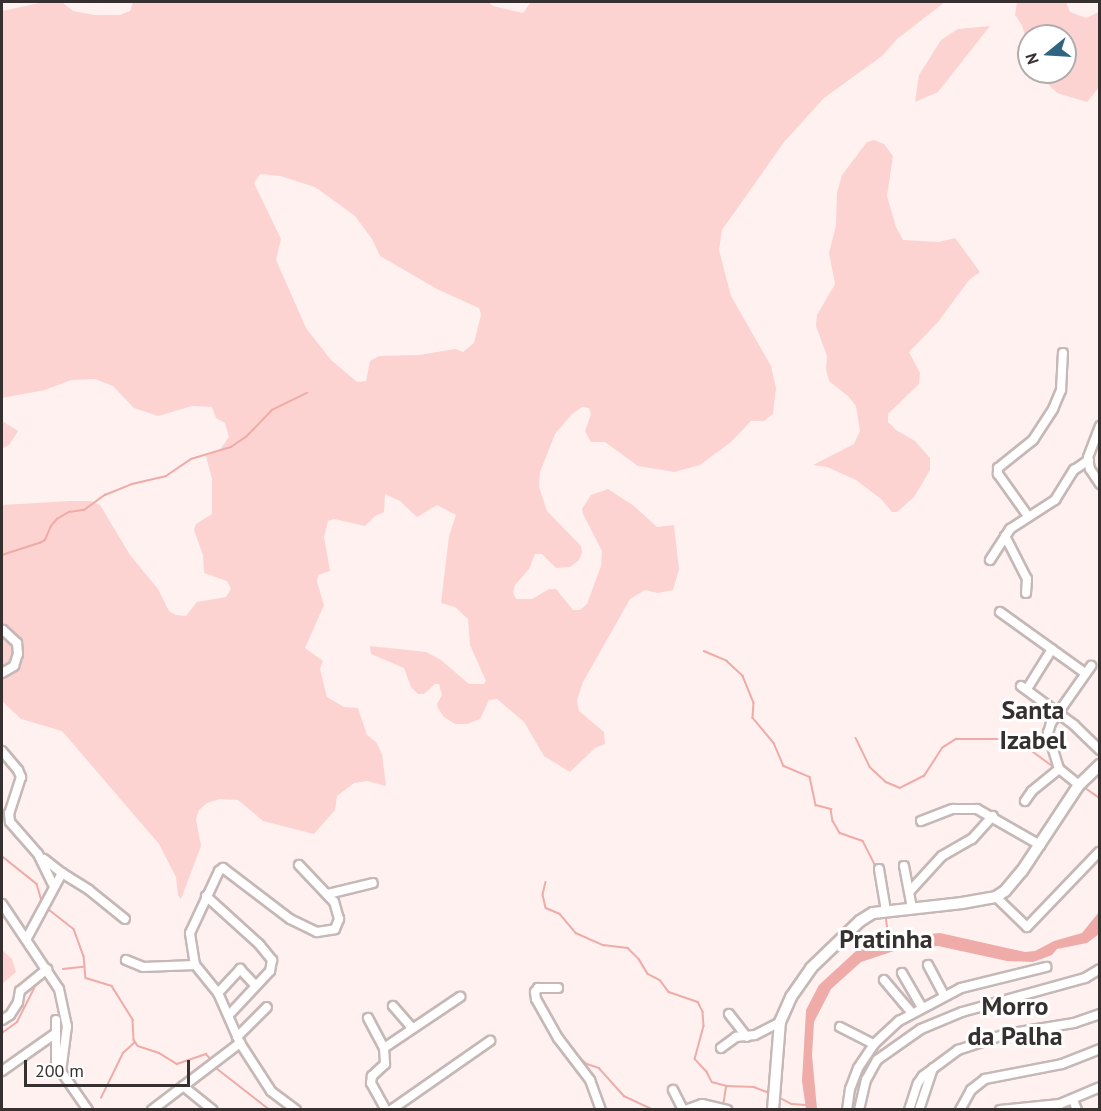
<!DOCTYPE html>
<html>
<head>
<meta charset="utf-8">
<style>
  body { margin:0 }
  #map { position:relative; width:1101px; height:1111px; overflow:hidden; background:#fef1f0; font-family:"PT Sans",sans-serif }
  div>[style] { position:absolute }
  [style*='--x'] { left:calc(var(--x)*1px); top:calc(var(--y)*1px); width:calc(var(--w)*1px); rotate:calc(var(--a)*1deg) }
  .green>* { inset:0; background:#fcd3d1 }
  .water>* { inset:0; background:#efaba7 }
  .stream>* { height:1.5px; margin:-0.75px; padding:0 0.75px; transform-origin:0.75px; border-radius:0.75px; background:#efaba7 }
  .roads { filter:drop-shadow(2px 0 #c5b8b7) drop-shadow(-2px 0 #c5b8b7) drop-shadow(0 2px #c5b8b7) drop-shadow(0 -2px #c5b8b7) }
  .minor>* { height:8px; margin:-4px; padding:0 4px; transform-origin:4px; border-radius:4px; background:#fff }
  .major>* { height:10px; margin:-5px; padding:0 5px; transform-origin:5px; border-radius:5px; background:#fff }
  span { translate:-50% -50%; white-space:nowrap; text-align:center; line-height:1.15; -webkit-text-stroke:6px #fff; paint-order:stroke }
  .district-label { font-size:26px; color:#363130; font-weight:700 }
  .frame { position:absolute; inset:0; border:3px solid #363130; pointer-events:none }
  .north { position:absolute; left:1017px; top:24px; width:60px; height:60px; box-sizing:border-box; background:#fff; border:2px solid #afadac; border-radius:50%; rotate:252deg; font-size:16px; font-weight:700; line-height:24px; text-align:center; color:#363130 }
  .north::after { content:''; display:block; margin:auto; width:21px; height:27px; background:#2f6580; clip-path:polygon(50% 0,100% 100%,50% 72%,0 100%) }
  .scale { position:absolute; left:24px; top:1060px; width:166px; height:27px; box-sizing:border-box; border:3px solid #363130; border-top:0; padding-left:8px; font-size:18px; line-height:21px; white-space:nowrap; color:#363130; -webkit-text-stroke:4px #fff; paint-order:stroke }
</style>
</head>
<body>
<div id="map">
  <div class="green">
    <div style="clip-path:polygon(evenodd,44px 2px,62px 2px,73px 11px,94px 15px,120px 15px,130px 11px,133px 2px,488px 2px,493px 6px,523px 13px,531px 2px,945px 2px,897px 39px,882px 56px,824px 98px,784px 142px,722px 230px,719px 250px,731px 296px,771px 366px,776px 388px,773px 414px,764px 421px,751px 421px,731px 442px,700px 465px,674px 472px,638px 466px,605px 442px,591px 442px,585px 431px,591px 414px,589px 408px,582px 407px,572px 414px,555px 434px,540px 472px,539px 487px,547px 511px,581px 546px,582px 552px,579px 560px,570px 567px,556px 568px,542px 554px,535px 554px,529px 569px,515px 585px,513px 593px,516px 599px,532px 599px,549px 589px,556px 589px,573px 610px,580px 610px,587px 604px,601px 566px,602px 551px,583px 514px,582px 509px,591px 495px,608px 489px,634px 506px,657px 527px,674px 525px,679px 569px,673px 590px,658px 593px,645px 590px,630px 599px,583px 682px,577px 700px,579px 711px,604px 732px,605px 744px,595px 748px,570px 772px,544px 756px,524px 722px,497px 699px,489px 700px,480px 719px,467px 724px,455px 724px,444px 717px,438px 708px,437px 704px,442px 695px,439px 684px,435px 684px,424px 694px,418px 694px,411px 687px,404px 668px,371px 654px,370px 646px,426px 652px,441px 660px,469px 684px,484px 684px,486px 681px,470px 645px,468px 619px,455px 607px,441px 603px,449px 536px,456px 515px,437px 505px,417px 517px,400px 501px,385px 494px,384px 512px,375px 516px,365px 526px,334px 519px,328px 521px,324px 537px,330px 571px,318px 575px,317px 582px,324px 605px,305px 648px,323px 661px,320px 669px,327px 697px,344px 707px,358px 708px,367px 735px,376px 742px,382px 754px,386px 786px,367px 781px,354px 783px,337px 796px,335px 810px,314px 834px,263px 821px,238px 800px,220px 799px,207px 803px,199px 810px,196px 819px,201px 846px,181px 899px,178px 895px,176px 877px,159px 844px,62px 731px,21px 719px,2px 701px,2px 505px,71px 501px,90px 501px,100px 505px,130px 555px,158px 589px,169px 611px,176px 615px,186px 616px,197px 602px,226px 597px,231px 589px,227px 581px,204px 573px,203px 555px,194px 530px,196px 524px,212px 514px,212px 479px,206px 456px,219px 451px,229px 437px,225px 423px,216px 418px,212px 407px,192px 406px,158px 416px,134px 408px,113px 386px,95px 379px,71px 380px,45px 390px,2px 398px,2px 11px,44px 2px,260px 174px,280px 176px,315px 187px,355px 216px,372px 239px,380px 256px,437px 289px,479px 308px,481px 315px,474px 343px,463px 352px,455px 349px,419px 355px,379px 356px,370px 361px,366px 381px,357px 382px,331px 360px,306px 328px,276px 260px,281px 239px,254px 183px,260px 174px)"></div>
    <div style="clip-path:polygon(1017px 2px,1066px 2px,1070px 12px,1086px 18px,1099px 12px,1099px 87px,1087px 102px,1057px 93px,1036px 72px,1065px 72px,1065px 36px,1029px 36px,1029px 52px,1022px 25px,1015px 15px)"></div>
    <div style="clip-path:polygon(990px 26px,938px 92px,915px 102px,919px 75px,941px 40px,958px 29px)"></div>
    <div style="clip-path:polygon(874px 140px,884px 144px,893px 156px,887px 196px,896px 227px,903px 240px,938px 242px,955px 238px,980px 272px,969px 280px,938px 322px,909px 352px,920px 373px,919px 384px,888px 414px,888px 422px,896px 430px,915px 441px,930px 458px,930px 470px,914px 497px,897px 512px,892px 512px,881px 499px,856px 480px,827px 467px,813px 465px,854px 444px,860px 431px,856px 406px,848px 396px,829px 381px,826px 369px,827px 356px,816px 326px,817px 315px,835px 284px,829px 253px,836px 225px,837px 193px,842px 175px,867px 142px)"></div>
    <div style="clip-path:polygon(2px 421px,18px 431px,9px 445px,2px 449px)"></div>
    <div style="clip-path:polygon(2px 950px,12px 959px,16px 972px,2px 984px)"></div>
  </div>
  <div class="water">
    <div style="clip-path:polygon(1099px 912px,1099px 934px,1087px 943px,1057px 949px,1052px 955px,1033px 962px,1007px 961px,938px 946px,894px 951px,861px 962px,831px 989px,814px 1022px,812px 1055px,817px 1109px,806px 1109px,802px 1081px,806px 1010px,819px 985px,856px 951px,882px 939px,940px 933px,1025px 952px,1035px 951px,1054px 941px,1082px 933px)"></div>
  </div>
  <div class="stream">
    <div style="--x:2;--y:555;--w:40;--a:-18"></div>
    <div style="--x:40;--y:543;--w:6;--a:-31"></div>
    <div style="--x:45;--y:540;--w:15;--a:-67"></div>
    <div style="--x:51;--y:526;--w:9;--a:-49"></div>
    <div style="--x:57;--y:519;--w:14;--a:-30"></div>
    <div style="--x:69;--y:512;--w:15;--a:-8"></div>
    <div style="--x:84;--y:510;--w:26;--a:-36"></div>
    <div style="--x:105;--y:495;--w:29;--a:-22"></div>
    <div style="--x:132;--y:484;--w:35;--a:-13"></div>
    <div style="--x:166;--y:476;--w:30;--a:-34"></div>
    <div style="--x:191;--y:459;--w:42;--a:-16.7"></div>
    <div style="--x:231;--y:447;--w:18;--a:-34"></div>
    <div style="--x:246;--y:437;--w:37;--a:-46"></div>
    <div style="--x:272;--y:410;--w:39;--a:-26"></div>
    <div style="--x:704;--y:651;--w:25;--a:23"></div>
    <div style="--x:727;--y:661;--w:22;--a:43"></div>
    <div style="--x:743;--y:676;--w:29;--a:68"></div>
    <div style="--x:754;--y:703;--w:15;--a:94"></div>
    <div style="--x:753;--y:718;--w:33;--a:50"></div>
    <div style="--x:774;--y:743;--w:25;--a:67"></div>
    <div style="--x:784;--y:766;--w:28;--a:23"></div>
    <div style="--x:810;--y:777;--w:29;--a:78"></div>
    <div style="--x:816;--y:805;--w:16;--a:15"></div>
    <div style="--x:831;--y:809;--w:12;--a:81"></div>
    <div style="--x:833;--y:821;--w:14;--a:60"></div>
    <div style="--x:840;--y:833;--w:24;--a:19"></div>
    <div style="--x:863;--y:841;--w:29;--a:63"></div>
    <div style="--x:856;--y:738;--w:32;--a:64"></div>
    <div style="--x:870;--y:767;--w:22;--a:43"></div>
    <div style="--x:886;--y:782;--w:15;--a:23"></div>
    <div style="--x:900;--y:788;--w:27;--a:-27"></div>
    <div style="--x:924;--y:776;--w:33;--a:-57"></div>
    <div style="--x:942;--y:748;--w:17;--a:-33"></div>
    <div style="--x:956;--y:739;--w:60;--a:0"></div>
    <div style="--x:1016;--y:739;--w:49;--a:36.6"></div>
    <div style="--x:1084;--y:787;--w:19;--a:35"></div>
    <div style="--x:2;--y:856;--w:45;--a:38.7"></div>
    <div style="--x:37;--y:884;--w:19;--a:74"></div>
    <div style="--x:546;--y:882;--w:13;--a:103"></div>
    <div style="--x:543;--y:895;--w:13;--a:77"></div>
    <div style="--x:546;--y:908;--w:15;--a:23"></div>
    <div style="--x:560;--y:914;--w:25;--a:50"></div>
    <div style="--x:576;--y:933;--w:30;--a:24"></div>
    <div style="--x:603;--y:945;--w:25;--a:7"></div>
    <div style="--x:628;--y:948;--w:16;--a:45"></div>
    <div style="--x:639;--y:959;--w:17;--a:59"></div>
    <div style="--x:648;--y:974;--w:13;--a:27"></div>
    <div style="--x:660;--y:980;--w:15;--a:53"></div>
    <div style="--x:669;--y:992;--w:31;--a:19"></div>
    <div style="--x:698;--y:1002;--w:11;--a:63"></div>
    <div style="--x:703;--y:1012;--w:14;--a:86"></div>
    <div style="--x:704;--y:1026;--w:34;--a:105"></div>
    <div style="--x:695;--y:1059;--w:18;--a:47"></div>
    <div style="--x:707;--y:1072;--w:11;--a:63"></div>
    <div style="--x:712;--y:1082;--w:16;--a:15"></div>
    <div style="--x:727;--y:1086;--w:27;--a:2"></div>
    <div style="--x:754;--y:1087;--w:17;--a:21"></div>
    <div style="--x:47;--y:908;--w:34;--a:38"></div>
    <div style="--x:74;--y:929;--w:29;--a:70"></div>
    <div style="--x:84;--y:956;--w:22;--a:85"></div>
    <div style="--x:86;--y:978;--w:27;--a:17"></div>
    <div style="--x:112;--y:986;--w:40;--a:58"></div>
    <div style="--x:133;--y:1020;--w:20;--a:87"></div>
    <div style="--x:134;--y:1040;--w:7;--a:56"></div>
    <div style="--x:138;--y:1046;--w:22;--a:18"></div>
    <div style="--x:159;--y:1053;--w:21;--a:31"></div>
    <div style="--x:177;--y:1064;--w:31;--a:-19"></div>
    <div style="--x:206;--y:1054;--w:8;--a:45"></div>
    <div style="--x:886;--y:916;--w:22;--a:82"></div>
    <div style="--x:63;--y:969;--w:20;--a:-6"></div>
    <div style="--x:2;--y:1033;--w:19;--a:-36"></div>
    <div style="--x:17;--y:1022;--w:38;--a:-63"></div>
    <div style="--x:574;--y:1052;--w:18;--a:43"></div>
    <div style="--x:587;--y:1064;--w:13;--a:18"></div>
    <div style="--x:599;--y:1068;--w:38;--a:48"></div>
    <div style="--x:624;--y:1096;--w:33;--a:25"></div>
    <div style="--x:215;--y:1067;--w:70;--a:38"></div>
    <div style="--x:101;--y:1098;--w:50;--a:-63.9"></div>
    <div style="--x:123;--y:1053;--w:15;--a:-42"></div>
    <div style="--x:780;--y:1098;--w:13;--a:27"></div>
    <div style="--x:792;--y:1104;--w:14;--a:4"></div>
    <div style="--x:723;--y:1106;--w:19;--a:-81"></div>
  </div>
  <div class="roads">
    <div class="minor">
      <div style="--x:1100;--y:426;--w:34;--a:111"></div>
      <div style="--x:1088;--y:458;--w:11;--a:80"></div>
      <div style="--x:1090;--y:469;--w:18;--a:56"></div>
      <div style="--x:1028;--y:516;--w:52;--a:-125.5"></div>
      <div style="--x:998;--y:474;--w:6;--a:-90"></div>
      <div style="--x:998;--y:468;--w:45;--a:-38.7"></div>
      <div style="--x:1033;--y:440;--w:37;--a:-57"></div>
      <div style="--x:1053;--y:409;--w:21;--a:-67"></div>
      <div style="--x:1061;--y:390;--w:37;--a:-87"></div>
      <div style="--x:1005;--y:536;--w:48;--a:62.9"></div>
      <div style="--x:1027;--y:579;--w:14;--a:94"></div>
      <div style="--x:990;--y:560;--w:37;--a:-57"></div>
      <div style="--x:1010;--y:529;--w:54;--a:-32.8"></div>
      <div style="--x:1055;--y:500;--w:36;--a:-58"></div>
      <div style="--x:1074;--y:470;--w:18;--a:-34"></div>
      <div style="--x:1000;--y:612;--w:105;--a:35.7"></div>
      <div style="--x:2;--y:673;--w:14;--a:-30"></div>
      <div style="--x:14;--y:666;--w:13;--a:-72"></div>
      <div style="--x:18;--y:654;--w:11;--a:-95"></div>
      <div style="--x:17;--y:643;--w:19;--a:-137"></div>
      <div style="--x:1021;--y:686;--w:66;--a:36.3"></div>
      <div style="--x:1074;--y:725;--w:36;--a:44"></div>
      <div style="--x:1027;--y:689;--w:47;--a:-58"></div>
      <div style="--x:2;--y:751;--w:25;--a:50"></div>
      <div style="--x:18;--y:770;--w:8;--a:67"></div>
      <div style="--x:21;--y:777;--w:38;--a:108"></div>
      <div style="--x:9;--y:813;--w:9;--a:84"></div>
      <div style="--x:10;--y:822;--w:43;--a:48.8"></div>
      <div style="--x:38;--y:854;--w:34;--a:64"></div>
      <div style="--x:1079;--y:785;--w:26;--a:-141"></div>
      <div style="--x:1059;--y:769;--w:38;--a:-107"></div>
      <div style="--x:1048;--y:733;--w:10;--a:-73"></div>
      <div style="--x:1051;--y:723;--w:70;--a:-54.9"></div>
      <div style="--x:1025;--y:801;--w:12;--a:-55"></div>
      <div style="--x:1032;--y:791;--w:35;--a:-39"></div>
      <div style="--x:921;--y:821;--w:34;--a:-21"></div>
      <div style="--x:953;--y:809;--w:24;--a:0"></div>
      <div style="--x:977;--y:809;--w:73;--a:29.7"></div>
      <div style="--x:44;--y:859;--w:23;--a:38"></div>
      <div style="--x:904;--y:866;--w:43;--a:79.2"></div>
      <div style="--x:879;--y:869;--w:43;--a:80.5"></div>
      <div style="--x:910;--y:891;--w:47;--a:-47.6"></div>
      <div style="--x:942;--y:856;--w:34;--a:-30"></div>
      <div style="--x:972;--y:839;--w:31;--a:-48"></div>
      <div style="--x:328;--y:894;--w:46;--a:-13.7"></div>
      <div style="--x:206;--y:896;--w:72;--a:42.2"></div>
      <div style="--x:259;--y:944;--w:21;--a:51"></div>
      <div style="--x:272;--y:960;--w:11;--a:100"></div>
      <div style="--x:270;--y:971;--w:60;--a:133"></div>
      <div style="--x:996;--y:897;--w:43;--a:44.1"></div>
      <div style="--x:1027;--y:927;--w:104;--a:-46.2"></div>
      <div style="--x:2;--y:904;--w:102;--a:56.2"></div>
      <div style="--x:59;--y:989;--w:38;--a:78"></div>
      <div style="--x:67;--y:1026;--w:46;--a:97.4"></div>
      <div style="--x:27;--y:938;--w:74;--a:-61.7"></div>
      <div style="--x:62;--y:873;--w:32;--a:32"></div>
      <div style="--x:89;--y:890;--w:46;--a:38.9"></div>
      <div style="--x:126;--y:960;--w:18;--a:22"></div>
      <div style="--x:143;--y:967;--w:52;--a:-2.2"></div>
      <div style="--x:928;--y:965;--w:34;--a:62"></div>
      <div style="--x:902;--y:973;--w:39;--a:60"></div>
      <div style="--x:884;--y:980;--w:43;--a:49.7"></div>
      <div style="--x:558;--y:988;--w:20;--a:180"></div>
      <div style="--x:538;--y:988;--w:5;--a:127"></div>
      <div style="--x:535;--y:992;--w:7;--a:82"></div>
      <div style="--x:536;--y:999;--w:45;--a:60.6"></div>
      <div style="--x:558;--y:1038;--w:53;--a:52.7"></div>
      <div style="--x:590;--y:1080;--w:32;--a:70"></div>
      <div style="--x:218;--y:993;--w:33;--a:-47"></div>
      <div style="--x:240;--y:969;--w:23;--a:47"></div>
      <div style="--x:393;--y:1006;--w:29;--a:49"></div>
      <div style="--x:729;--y:1014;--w:29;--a:52"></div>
      <div style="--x:368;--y:1018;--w:34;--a:62"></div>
      <div style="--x:384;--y:1048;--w:16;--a:86"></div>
      <div style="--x:385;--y:1064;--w:18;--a:137"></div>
      <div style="--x:372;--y:1076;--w:7;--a:98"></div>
      <div style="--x:371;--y:1083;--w:31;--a:61"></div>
      <div style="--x:2;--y:1020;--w:9;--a:-32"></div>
      <div style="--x:10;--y:1015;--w:15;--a:-58"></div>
      <div style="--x:18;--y:1002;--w:11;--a:-80"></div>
      <div style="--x:20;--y:991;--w:35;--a:-39"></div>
      <div style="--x:56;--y:1020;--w:44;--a:90"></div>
      <div style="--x:56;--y:1064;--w:56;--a:55.2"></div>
      <div style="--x:840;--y:1027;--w:38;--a:27"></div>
      <div style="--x:237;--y:1037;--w:42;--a:-45"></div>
      <div style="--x:384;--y:1048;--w:92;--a:-33.9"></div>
      <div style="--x:721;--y:1048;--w:19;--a:-36"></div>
      <div style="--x:736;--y:1037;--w:19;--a:-6"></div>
      <div style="--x:755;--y:1035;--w:28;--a:-27"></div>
      <div style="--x:2;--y:1071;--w:66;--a:-35.1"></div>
      <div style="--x:183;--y:1086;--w:38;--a:39"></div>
      <div style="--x:673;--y:1090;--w:22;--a:63"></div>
      <div style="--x:1073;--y:1100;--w:11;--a:68"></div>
      <div style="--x:152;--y:1110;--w:111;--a:-37.3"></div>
      <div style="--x:296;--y:1110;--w:31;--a:-143"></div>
      <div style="--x:271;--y:1091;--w:57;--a:-122.9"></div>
      <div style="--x:240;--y:1043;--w:55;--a:-113.7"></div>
      <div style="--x:218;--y:993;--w:36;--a:-129"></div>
      <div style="--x:195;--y:965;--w:32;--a:-99"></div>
      <div style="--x:190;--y:933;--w:68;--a:-64.9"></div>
      <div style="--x:219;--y:871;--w:5;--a:-37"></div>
      <div style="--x:223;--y:868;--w:84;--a:37.3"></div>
      <div style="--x:290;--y:919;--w:30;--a:26"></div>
      <div style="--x:317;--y:932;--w:18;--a:-9"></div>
      <div style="--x:335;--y:929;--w:11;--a:-68"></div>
      <div style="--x:339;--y:919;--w:18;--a:-106"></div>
      <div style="--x:334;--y:902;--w:51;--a:-133.4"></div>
      <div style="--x:391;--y:1110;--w:121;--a:-34.9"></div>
      <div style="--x:685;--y:1110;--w:18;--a:-19"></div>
      <div style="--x:702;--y:1104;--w:26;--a:13"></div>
      <div style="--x:847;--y:1110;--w:21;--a:-82"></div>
      <div style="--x:850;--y:1089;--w:22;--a:-69"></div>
      <div style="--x:858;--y:1068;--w:29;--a:-56"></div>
      <div style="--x:874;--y:1044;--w:34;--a:-43"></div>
      <div style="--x:899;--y:1021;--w:70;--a:-28"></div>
      <div style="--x:961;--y:988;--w:88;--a:-13.9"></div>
      <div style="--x:859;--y:1110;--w:31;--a:-77"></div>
      <div style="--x:866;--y:1080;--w:23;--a:-61"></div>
      <div style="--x:877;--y:1060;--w:54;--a:-35.2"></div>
      <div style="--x:921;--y:1029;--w:44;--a:-22.5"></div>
      <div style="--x:962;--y:1012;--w:128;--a:-15.5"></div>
      <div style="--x:1085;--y:978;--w:17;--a:-31"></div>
      <div style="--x:909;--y:1110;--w:28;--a:-72"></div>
      <div style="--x:918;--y:1083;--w:9;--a:-54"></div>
      <div style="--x:923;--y:1076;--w:44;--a:-36.6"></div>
      <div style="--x:958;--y:1050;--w:51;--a:-18.4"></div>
      <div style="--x:1006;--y:1034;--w:69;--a:-9.2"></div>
      <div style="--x:1074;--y:1023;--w:28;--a:-19"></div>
      <div style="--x:919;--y:1110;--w:44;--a:-71.6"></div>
      <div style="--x:960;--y:1110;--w:23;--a:-61"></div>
      <div style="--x:971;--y:1090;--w:18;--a:-38"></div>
      <div style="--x:985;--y:1079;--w:78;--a:-11"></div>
      <div style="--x:1062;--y:1064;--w:41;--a:-21.5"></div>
      <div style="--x:1000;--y:1110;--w:60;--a:-5.7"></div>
      <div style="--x:1060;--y:1104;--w:43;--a:-23"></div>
    </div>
    <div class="major">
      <div style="--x:773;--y:1110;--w:88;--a:-85.5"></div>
      <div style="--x:780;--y:1022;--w:27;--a:-66"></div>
      <div style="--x:791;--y:997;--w:35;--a:-55"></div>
      <div style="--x:811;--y:968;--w:68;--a:-43.8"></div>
      <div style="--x:860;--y:921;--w:15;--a:-32"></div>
      <div style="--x:873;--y:913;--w:90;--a:-6.4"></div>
      <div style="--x:962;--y:903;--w:35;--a:-10"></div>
      <div style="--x:996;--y:897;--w:11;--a:-34"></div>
      <div style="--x:1005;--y:891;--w:26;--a:-50"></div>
      <div style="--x:1022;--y:871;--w:103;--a:-56.5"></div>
      <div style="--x:1079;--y:785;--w:29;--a:-44"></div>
    </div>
  </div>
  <div class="district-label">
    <span style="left:1033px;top:725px">Santa<br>Izabel</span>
    <span style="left:886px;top:939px">Pratinha</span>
    <span style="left:1015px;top:1021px">Morro<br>da Palha</span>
  </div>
  <div class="frame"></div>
  <div class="north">N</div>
  <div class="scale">200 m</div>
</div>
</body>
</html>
